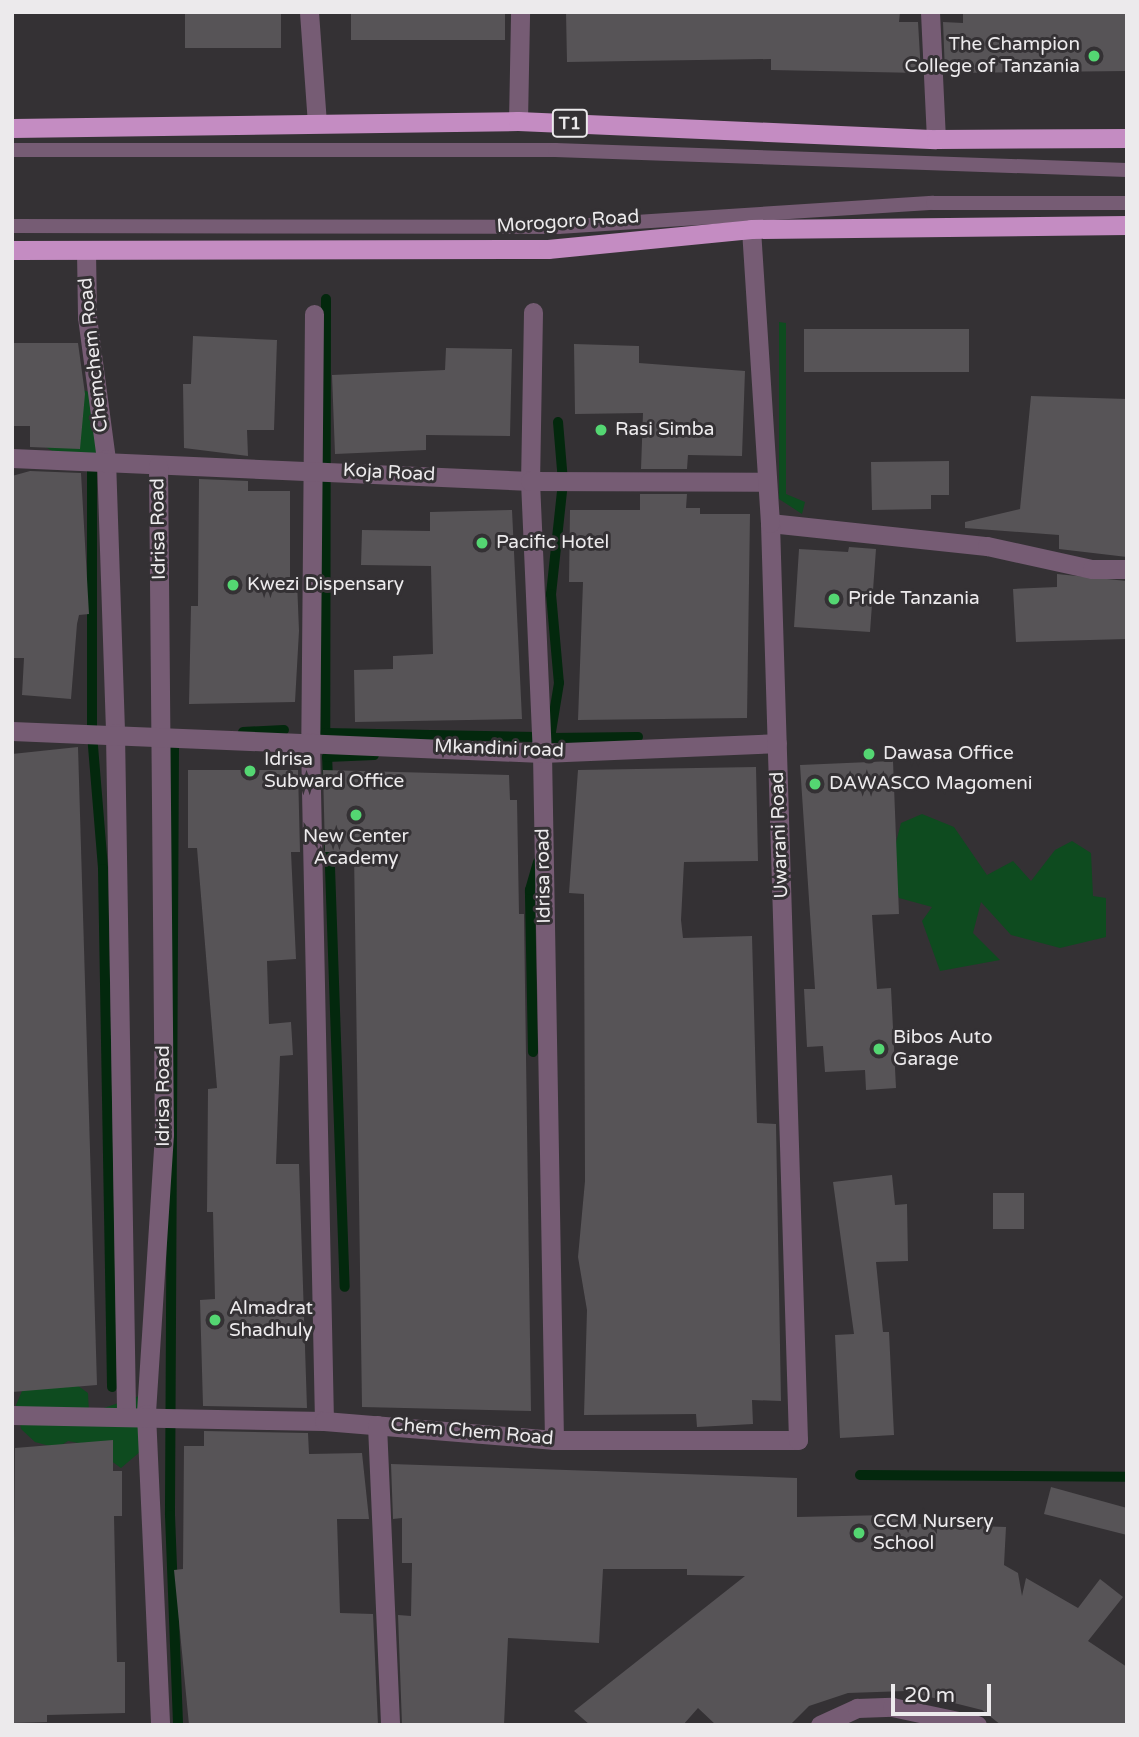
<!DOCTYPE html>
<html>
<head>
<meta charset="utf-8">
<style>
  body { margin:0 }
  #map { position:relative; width:1139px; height:1737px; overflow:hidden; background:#343134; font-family:"Varela Round",sans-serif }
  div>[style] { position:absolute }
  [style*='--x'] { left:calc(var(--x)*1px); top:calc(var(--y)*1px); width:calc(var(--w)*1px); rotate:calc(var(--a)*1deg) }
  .green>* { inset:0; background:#0e4b1f }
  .stream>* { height:10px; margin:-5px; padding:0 5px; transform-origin:5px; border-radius:5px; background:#03280d }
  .building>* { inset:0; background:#575457; transform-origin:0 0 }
  .service>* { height:14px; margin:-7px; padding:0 7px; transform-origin:7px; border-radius:7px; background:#765c74 }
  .minor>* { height:19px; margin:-9.5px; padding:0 9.5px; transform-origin:9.5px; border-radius:9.5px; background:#765c74 }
  .trunk>* { height:19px; margin:-9.5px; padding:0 9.5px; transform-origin:9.5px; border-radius:9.5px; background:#c48cc2 }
  .dots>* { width:19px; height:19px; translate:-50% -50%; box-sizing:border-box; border:4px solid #343134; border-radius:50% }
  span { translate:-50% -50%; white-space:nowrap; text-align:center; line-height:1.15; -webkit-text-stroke:6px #343134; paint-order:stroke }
  .shield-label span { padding:2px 5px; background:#343134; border:2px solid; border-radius:5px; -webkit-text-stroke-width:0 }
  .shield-label { font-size:18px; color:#eceaec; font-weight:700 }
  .poi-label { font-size:19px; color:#eceaec }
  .right { translate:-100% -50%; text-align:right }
  .left { translate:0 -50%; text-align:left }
  .street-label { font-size:19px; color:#eceaec }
  .frame { position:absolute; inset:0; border:14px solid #eceaec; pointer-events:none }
  .scale { position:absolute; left:891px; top:1684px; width:100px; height:32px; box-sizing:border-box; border:4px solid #eceaec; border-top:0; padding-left:9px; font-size:21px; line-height:24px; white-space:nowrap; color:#eceaec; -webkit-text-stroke:5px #343134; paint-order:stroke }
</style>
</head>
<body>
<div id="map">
  <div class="green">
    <div style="clip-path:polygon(779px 322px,786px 323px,786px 494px,805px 502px,802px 514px,779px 499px)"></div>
    <div style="clip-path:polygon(79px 388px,98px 396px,96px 459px,62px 457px,44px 446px)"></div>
    <div style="clip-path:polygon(922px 814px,954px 827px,987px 875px,1013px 861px,1031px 881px,1055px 850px,1072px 841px,1091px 853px,1093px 896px,1106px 898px,1106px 937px,1060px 948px,1011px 935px,981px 902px,973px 933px,1000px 960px,940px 971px,922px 921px,932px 907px,899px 898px,889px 869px,901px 823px)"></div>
    <div style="clip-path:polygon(67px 1378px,88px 1393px,89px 1413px,145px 1394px,141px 1451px,121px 1468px,89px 1445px,68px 1441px,57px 1448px,35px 1442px,21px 1429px,16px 1405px,22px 1391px)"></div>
  </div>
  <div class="stream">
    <div style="--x:326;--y:299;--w:434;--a:90.1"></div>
    <div style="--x:325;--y:733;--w:211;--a:1.1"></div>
    <div style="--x:558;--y:422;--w:60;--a:85.2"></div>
    <div style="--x:563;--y:482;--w:113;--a:96.1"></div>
    <div style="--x:551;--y:594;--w:89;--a:84.9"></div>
    <div style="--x:559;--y:683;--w:56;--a:99.3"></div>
    <div style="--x:550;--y:738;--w:88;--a:-0.7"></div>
    <div style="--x:92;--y:462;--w:272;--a:90"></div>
    <div style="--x:92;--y:734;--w:135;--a:85.3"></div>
    <div style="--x:103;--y:869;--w:518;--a:89"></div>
    <div style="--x:243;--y:732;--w:41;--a:-2.8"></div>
    <div style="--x:174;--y:745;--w:770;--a:90.3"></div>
    <div style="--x:170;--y:1515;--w:210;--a:87.8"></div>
    <div style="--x:328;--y:782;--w:25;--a:-92"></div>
    <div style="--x:327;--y:757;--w:47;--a:-2.4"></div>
    <div style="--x:329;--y:839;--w:448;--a:88"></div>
    <div style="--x:533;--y:1052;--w:162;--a:-91.1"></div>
    <div style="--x:530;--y:890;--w:29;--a:-74"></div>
    <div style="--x:860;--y:1475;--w:267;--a:0.4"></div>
  </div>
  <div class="building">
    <div style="left:185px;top:12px;width:96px;height:36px"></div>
    <div style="left:351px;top:12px;width:154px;height:28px"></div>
    <div style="clip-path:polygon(566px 12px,900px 12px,899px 22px,918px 22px,921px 73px,771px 70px,771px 59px,567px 62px)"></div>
    <div style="clip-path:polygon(963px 12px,1127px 12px,1127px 71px,945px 73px,943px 22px,963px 23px)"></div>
    <div style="left:969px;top:329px;width:43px;height:165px;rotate:90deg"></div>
    <div style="clip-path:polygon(193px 336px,277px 340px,274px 430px,247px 430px,248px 456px,184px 448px,183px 384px,191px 384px)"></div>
    <div style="clip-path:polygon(12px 343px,78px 343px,85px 394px,80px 449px,30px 447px,30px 426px,12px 426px)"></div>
    <div style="clip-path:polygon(574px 344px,639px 346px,639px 363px,745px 371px,742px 456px,688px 455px,687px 469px,641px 469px,643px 413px,575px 414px)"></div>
    <div style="clip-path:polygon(446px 348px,512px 349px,510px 436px,426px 435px,426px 450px,335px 454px,332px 375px,445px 370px)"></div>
    <div style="clip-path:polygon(1031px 396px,1127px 399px,1127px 557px,1059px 549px,1059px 535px,965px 528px,965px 522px,1020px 509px)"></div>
    <div style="clip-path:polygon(949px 461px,949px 495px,931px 495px,931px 509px,872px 510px,871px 462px)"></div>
    <div style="clip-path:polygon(30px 471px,81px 473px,89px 614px,79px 615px,77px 624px,71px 699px,22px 695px,24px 658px,12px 658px,12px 476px)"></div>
    <div style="clip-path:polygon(199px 479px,248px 481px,248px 491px,290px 491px,290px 581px,297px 581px,299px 631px,295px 702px,189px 704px,191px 606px,198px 606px)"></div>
    <div style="clip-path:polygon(640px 494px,687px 494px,686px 508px,700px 508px,700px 514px,750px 514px,747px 718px,578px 720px,583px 582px,569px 582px,570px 510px,640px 510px)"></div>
    <div style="clip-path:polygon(512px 510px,522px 719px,355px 722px,354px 670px,393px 669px,393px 656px,433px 654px,431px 566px,361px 565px,362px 530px,430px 531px,430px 512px)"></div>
    <div style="clip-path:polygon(849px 547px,876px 549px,870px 632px,794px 627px,799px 549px,848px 552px)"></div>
    <div style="clip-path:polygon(1057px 574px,1127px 581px,1127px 639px,1016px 642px,1013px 589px,1057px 587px)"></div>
    <div style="clip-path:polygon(78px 747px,97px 1385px,12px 1392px,12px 754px)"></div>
    <div style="clip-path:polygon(893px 761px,899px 914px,872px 915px,877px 989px,891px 988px,896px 1088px,866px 1090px,865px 1070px,825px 1072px,823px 1046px,807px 1047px,804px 989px,815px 989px,800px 765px)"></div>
    <div style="clip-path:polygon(756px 767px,758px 861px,684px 862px,681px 920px,683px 938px,752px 936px,757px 1123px,776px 1124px,781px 1401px,752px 1400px,753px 1424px,697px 1427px,696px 1414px,584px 1415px,587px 1310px,578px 1257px,585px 1181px,584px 894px,569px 893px,578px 770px)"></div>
    <div style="clip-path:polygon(188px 770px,298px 770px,300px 852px,291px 852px,296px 959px,267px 961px,269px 1024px,291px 1022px,293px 1055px,280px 1056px,276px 1164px,299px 1164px,307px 1408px,203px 1406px,200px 1300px,215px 1299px,213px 1212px,207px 1212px,208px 1089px,217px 1088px,197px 848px,188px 848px)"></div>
    <div style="clip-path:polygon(323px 770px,509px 775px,510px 800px,517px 800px,519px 914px,524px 914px,531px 1411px,362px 1407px,354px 852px,325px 852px)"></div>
    <div style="clip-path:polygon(892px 1175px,895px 1205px,907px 1204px,908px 1261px,876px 1262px,883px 1332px,889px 1332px,894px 1435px,840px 1438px,835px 1335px,854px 1334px,833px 1182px)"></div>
    <div style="left:993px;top:1193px;width:31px;height:36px"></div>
    <div style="clip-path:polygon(204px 1431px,308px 1433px,309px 1454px,362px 1453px,369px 1519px,337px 1519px,340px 1613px,373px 1614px,378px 1725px,189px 1725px,174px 1570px,183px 1569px,184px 1446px,204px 1446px)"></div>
    <div style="clip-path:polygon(113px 1440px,113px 1471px,122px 1471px,122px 1516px,114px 1516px,117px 1662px,125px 1662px,125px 1713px,47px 1715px,47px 1722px,12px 1723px,15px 1448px)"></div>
    <div style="clip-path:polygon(391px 1464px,797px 1478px,797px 1517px,888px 1515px,916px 1517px,917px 1524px,1006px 1527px,1004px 1565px,1018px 1573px,1022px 1596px,1026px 1578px,1078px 1608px,1100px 1579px,1123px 1597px,1088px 1641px,1127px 1667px,1127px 1725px,1001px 1725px,982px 1710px,906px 1691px,848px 1693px,809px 1706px,790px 1725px,716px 1725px,698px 1708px,683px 1725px,590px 1725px,574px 1711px,745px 1576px,687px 1575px,687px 1569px,603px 1569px,599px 1643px,508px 1638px,504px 1725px,402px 1725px,398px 1615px,411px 1616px,412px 1563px,402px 1563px,402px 1518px,393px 1519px)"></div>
    <div style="clip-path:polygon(1051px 1487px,1127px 1508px,1127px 1535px,1044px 1514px)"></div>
  </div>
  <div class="service">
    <div style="--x:12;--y:150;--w:543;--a:0"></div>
    <div style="--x:555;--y:150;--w:572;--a:2"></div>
    <div style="--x:12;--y:226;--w:546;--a:0.1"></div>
    <div style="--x:558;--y:227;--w:376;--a:-3.7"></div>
    <div style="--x:933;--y:203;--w:194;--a:0"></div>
  </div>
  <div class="minor">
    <div style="--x:309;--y:12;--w:111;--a:85.9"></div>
    <div style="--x:930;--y:12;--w:127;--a:87.3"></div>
    <div style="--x:518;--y:121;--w:109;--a:-88.9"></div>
    <div style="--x:86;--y:251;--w:66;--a:89.1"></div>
    <div style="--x:87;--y:317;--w:143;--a:82.4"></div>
    <div style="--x:106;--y:459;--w:274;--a:88.1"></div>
    <div style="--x:115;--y:733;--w:680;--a:89.07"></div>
    <div style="--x:533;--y:312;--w:169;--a:91"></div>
    <div style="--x:530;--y:481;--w:272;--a:87.5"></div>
    <div style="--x:542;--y:753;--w:687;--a:89"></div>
    <div style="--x:314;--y:314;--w:428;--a:90.5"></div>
    <div style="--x:310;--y:742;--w:679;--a:88.82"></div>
    <div style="--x:12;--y:458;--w:519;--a:2.54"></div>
    <div style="--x:530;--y:481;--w:236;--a:0.2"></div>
    <div style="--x:158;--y:466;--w:668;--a:89.49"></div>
    <div style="--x:164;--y:1134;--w:281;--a:93.7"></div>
    <div style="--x:146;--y:1414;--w:311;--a:87.4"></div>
    <div style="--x:770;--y:523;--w:218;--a:6.1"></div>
    <div style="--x:987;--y:546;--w:107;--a:12.4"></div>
    <div style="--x:1092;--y:569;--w:35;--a:0"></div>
    <div style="--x:12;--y:731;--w:530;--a:2.38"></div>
    <div style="--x:542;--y:753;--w:235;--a:-2.4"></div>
    <div style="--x:12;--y:1415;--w:312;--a:1.1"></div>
    <div style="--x:324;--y:1421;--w:231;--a:4.7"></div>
    <div style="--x:554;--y:1440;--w:244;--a:0"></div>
    <div style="--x:798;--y:1440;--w:917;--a:-91.75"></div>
    <div style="--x:770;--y:523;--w:295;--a:-93.7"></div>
    <div style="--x:377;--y:1425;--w:300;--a:87.5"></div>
    <div style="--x:820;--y:1725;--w:41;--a:-24.7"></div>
    <div style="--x:857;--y:1708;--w:35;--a:-2"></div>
    <div style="--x:892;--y:1707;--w:87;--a:12"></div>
  </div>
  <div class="trunk">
    <div style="--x:12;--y:128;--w:506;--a:-0.79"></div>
    <div style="--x:518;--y:121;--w:418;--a:2.5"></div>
    <div style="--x:936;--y:139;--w:191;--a:-0.3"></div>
    <div style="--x:12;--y:250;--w:536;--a:-0.11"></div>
    <div style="--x:548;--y:249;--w:204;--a:-5.6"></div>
    <div style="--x:751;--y:229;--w:376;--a:-0.6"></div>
  </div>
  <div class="dots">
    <div style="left:1094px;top:56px;background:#54d672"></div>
    <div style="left:601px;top:430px;background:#54d672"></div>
    <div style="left:482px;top:543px;background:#54d672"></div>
    <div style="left:233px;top:585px;background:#54d672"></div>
    <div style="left:834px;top:599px;background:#54d672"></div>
    <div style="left:869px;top:754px;background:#54d672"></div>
    <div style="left:250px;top:771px;background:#54d672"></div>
    <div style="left:815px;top:784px;background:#54d672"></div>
    <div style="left:356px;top:815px;background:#54d672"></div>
    <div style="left:879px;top:1049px;background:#54d672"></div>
    <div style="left:215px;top:1320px;background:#54d672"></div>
    <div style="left:859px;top:1533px;background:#54d672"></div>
  </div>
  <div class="shield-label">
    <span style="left:570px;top:123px">T1</span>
  </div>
  <div class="poi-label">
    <span class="right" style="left:1080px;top:56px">The Champion<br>College of Tanzania</span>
    <span class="left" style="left:615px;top:430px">Rasi Simba</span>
    <span class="left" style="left:496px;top:543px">Pacific Hotel</span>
    <span class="left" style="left:247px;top:585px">Kwezi Dispensary</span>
    <span class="left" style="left:848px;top:599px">Pride Tanzania</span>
    <span class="left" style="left:883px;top:754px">Dawasa Office</span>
    <span class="left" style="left:264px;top:771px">Idrisa<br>Subward Office</span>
    <span class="left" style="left:829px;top:784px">DAWASCO Magomeni</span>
    <span style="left:356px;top:848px">New Center<br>Academy</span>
    <span class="left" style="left:893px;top:1049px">Bibos Auto<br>Garage</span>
    <span class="left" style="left:229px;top:1320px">Almadrat<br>Shadhuly</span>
    <span class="left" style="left:873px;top:1533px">CCM Nursery<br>School</span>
  </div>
  <div class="street-label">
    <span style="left:568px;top:222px;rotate:-4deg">Morogoro Road</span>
    <span style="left:94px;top:355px;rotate:-96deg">Chemchem Road</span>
    <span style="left:389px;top:473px;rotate:3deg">Koja Road</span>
    <span style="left:159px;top:529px;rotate:-91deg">Idrisa Road</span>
    <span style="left:499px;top:749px;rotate:2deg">Mkandini road</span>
    <span style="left:780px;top:835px;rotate:-92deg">Uwarani Road</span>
    <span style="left:544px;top:876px;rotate:-91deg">Idrisa road</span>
    <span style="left:164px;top:1096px;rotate:-90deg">Idrisa Road</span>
    <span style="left:472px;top:1432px;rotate:5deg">Chem Chem Road</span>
  </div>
  <div class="frame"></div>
  <div class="scale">20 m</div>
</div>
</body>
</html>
